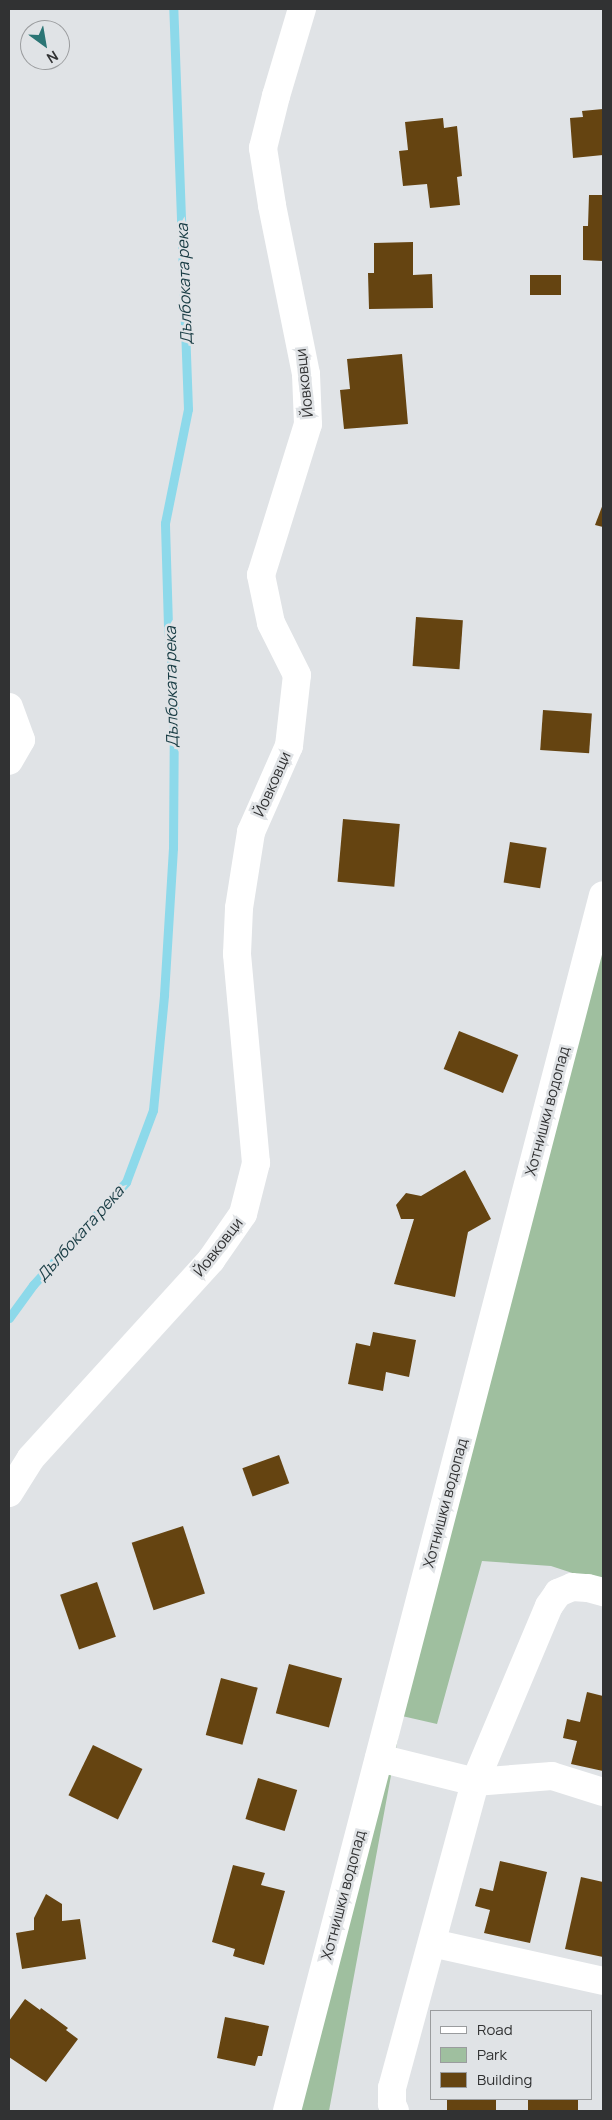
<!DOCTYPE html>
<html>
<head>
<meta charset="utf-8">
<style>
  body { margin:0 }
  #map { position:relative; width:612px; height:2120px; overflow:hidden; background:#e0e3e6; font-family:Manrope,sans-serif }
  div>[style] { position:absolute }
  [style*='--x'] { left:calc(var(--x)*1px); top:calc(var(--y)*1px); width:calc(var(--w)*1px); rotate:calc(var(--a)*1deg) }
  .green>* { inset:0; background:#9fbf9f }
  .stream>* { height:9px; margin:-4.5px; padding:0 4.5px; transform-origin:4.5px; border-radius:4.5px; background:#8dd9ea }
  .building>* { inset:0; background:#654411; transform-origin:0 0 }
  .minor>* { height:28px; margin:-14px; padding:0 14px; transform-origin:14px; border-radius:14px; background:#fff }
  span { translate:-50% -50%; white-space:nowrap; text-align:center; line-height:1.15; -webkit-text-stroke:5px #e0e3e6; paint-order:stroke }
  .street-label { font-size:15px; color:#313233 }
  .water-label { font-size:16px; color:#183c44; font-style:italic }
  .frame { position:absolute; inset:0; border:10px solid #313233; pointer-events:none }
  .legend { position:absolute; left:430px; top:2010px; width:162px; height:90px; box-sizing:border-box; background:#e0e3e6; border:1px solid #9a9c9e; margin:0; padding:6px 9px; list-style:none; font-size:15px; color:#313233 }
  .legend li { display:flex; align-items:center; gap:10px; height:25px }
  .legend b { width:25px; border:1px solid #9a9c9e }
  .north { position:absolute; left:20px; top:20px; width:50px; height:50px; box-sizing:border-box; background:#e0e3e6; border:1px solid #9a9c9e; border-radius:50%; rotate:148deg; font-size:14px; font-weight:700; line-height:20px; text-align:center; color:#313233 }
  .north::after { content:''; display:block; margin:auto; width:18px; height:22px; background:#2b7575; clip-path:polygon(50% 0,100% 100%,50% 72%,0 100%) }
</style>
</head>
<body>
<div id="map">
  <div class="green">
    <div style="clip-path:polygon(603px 895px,603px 1583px,551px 1566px,482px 1561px,437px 1724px,402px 1716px,329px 2111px,287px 2111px)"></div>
  </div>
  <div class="stream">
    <div style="--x:9;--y:1318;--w:41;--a:-54"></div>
    <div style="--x:33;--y:1285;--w:139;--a:-47.9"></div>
    <div style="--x:126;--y:1182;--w:77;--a:-69.4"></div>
    <div style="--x:153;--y:1110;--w:116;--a:-84.5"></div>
    <div style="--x:164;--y:995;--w:147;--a:-86.5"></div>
    <div style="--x:173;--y:848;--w:155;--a:-89.6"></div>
    <div style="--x:174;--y:693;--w:67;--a:-95.1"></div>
    <div style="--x:168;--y:626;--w:103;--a:-91.7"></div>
    <div style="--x:165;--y:523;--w:116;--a:-78.6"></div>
    <div style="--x:188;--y:409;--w:400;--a:-92.1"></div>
  </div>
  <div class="building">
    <div style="clip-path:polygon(603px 109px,603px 155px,573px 158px,570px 118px,583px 117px,582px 111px)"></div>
    <div style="clip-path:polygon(443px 118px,444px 128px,457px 126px,462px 176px,457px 177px,460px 205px,430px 208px,427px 184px,403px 186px,399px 151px,408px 150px,405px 122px)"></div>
    <div style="clip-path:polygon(589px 195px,603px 195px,603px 261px,583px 260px,583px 226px,588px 226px)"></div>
    <div style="clip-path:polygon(413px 242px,413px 275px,432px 274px,433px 308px,369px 309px,368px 273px,374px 273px,374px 243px)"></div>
    <div style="left:530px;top:275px;width:31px;height:20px"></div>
    <div style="clip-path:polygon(402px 354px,408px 424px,344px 429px,340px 390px,350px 389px,347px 359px)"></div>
    <div style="clip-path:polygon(603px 504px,603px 527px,595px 525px)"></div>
    <div style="left:416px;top:617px;width:47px;height:49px;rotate:4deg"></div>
    <div style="left:543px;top:710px;width:49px;height:40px;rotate:4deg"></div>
    <div style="left:343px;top:819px;width:57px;height:63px;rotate:5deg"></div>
    <div style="left:510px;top:842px;width:37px;height:41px;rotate:9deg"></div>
    <div style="left:459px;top:1031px;width:64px;height:41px;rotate:22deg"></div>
    <div style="clip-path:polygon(465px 1170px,491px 1219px,468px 1232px,455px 1297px,394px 1284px,414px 1219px,401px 1219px,396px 1205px,406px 1193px,421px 1196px)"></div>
    <div style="clip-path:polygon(373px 1332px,416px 1340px,409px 1377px,386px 1372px,383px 1391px,348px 1384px,356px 1343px,370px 1346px)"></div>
    <div style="left:279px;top:1455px;width:30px;height:39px;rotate:70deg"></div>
    <div style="left:183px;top:1526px;width:71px;height:54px;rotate:72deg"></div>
    <div style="left:97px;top:1582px;width:58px;height:39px;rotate:71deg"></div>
    <div style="left:289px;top:1664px;width:55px;height:51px;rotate:15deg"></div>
    <div style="left:221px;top:1678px;width:38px;height:59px;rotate:15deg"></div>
    <div style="clip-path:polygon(587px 1692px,603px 1696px,603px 1771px,571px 1764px,577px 1741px,563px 1738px,567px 1719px,580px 1722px)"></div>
    <div style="left:93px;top:1745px;width:55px;height:56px;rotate:26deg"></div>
    <div style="left:258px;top:1778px;width:41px;height:43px;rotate:17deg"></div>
    <div style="clip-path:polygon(500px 1861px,547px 1872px,530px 1943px,484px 1933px,490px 1910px,475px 1906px,480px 1888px,493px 1891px)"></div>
    <div style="clip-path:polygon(233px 1865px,265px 1873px,261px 1885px,285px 1891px,264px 1965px,233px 1956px,235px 1949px,212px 1942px)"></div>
    <div style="clip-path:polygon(581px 1877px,603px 1882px,603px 1957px,565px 1949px)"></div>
    <div style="clip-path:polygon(46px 1894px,62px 1904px,62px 1921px,80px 1919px,86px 1959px,22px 1969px,16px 1933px,34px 1930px,34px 1918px)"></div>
    <div style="clip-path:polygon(25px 1999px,40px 2010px,41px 2008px,68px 2028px,66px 2030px,78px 2039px,46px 2082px,9px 2057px,9px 2021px)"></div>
    <div style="clip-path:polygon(225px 2017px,269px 2026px,262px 2056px,258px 2056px,255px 2066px,217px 2058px)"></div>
    <div style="left:447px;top:2099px;width:49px;height:12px"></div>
    <div style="left:528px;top:2099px;width:50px;height:12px"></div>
  </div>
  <div class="minor">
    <div style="--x:9;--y:707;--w:35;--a:70"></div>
    <div style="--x:21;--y:740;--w:24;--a:120"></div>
    <div style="--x:9;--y:1493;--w:41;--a:-57.8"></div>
    <div style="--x:31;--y:1458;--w:268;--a:-47.7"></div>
    <div style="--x:211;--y:1260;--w:56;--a:-55.2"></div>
    <div style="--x:243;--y:1214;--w:53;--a:-75.7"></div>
    <div style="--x:256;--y:1163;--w:210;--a:-95.2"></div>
    <div style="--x:237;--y:954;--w:46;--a:-87.5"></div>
    <div style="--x:239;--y:908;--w:77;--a:-81"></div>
    <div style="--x:251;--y:832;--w:94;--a:-66.2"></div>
    <div style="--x:289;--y:746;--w:71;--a:-83.6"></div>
    <div style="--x:297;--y:675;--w:58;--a:-116.6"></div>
    <div style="--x:271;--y:623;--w:49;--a:-101.8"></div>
    <div style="--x:261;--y:575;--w:158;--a:-72.7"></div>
    <div style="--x:308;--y:424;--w:50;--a:-92.3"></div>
    <div style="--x:306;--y:374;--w:172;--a:-101.4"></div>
    <div style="--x:272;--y:205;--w:58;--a:-99"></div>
    <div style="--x:263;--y:148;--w:54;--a:-76"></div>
    <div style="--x:276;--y:96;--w:91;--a:-73.4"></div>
    <div style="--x:379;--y:1758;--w:99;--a:14"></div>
    <div style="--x:475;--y:1782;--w:77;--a:-4.5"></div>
    <div style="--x:552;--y:1776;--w:53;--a:17.4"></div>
    <div style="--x:432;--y:1943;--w:175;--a:12.5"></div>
    <div style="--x:287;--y:2111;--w:1256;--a:-75.43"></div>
    <div style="--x:395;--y:2111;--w:8;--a:-113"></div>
    <div style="--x:392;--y:2104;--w:16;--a:-90"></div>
    <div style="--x:392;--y:2088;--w:317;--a:-74.8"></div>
    <div style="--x:475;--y:1782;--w:191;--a:-67.2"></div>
    <div style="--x:549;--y:1606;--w:16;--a:-55"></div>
    <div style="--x:558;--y:1593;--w:15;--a:-23"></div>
    <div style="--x:572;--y:1587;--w:16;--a:4"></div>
    <div style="--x:588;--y:1588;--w:16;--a:15"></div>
  </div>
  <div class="street-label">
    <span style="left:304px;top:383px;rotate:-96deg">Йовковци</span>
    <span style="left:272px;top:784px;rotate:-66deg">Йовковци</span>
    <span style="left:547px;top:1111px;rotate:-75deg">Хотнишки водопад</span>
    <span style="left:218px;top:1247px;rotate:-52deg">Йовковци</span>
    <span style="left:445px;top:1503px;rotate:-75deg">Хотнишки водопад</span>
    <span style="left:343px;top:1895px;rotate:-75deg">Хотнишки водопад</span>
  </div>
  <div class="water-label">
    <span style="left:184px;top:284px;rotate:-92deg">Дълбоката река</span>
    <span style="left:171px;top:687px;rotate:-91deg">Дълбоката река</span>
    <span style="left:80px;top:1233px;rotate:-48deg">Дълбоката река</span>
  </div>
  <div class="frame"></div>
  <ul class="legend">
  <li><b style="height:6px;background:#fff"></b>Road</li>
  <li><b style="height:14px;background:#9fbf9f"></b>Park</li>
  <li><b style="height:14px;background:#654411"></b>Building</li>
  </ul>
  <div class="north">N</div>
</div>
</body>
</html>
